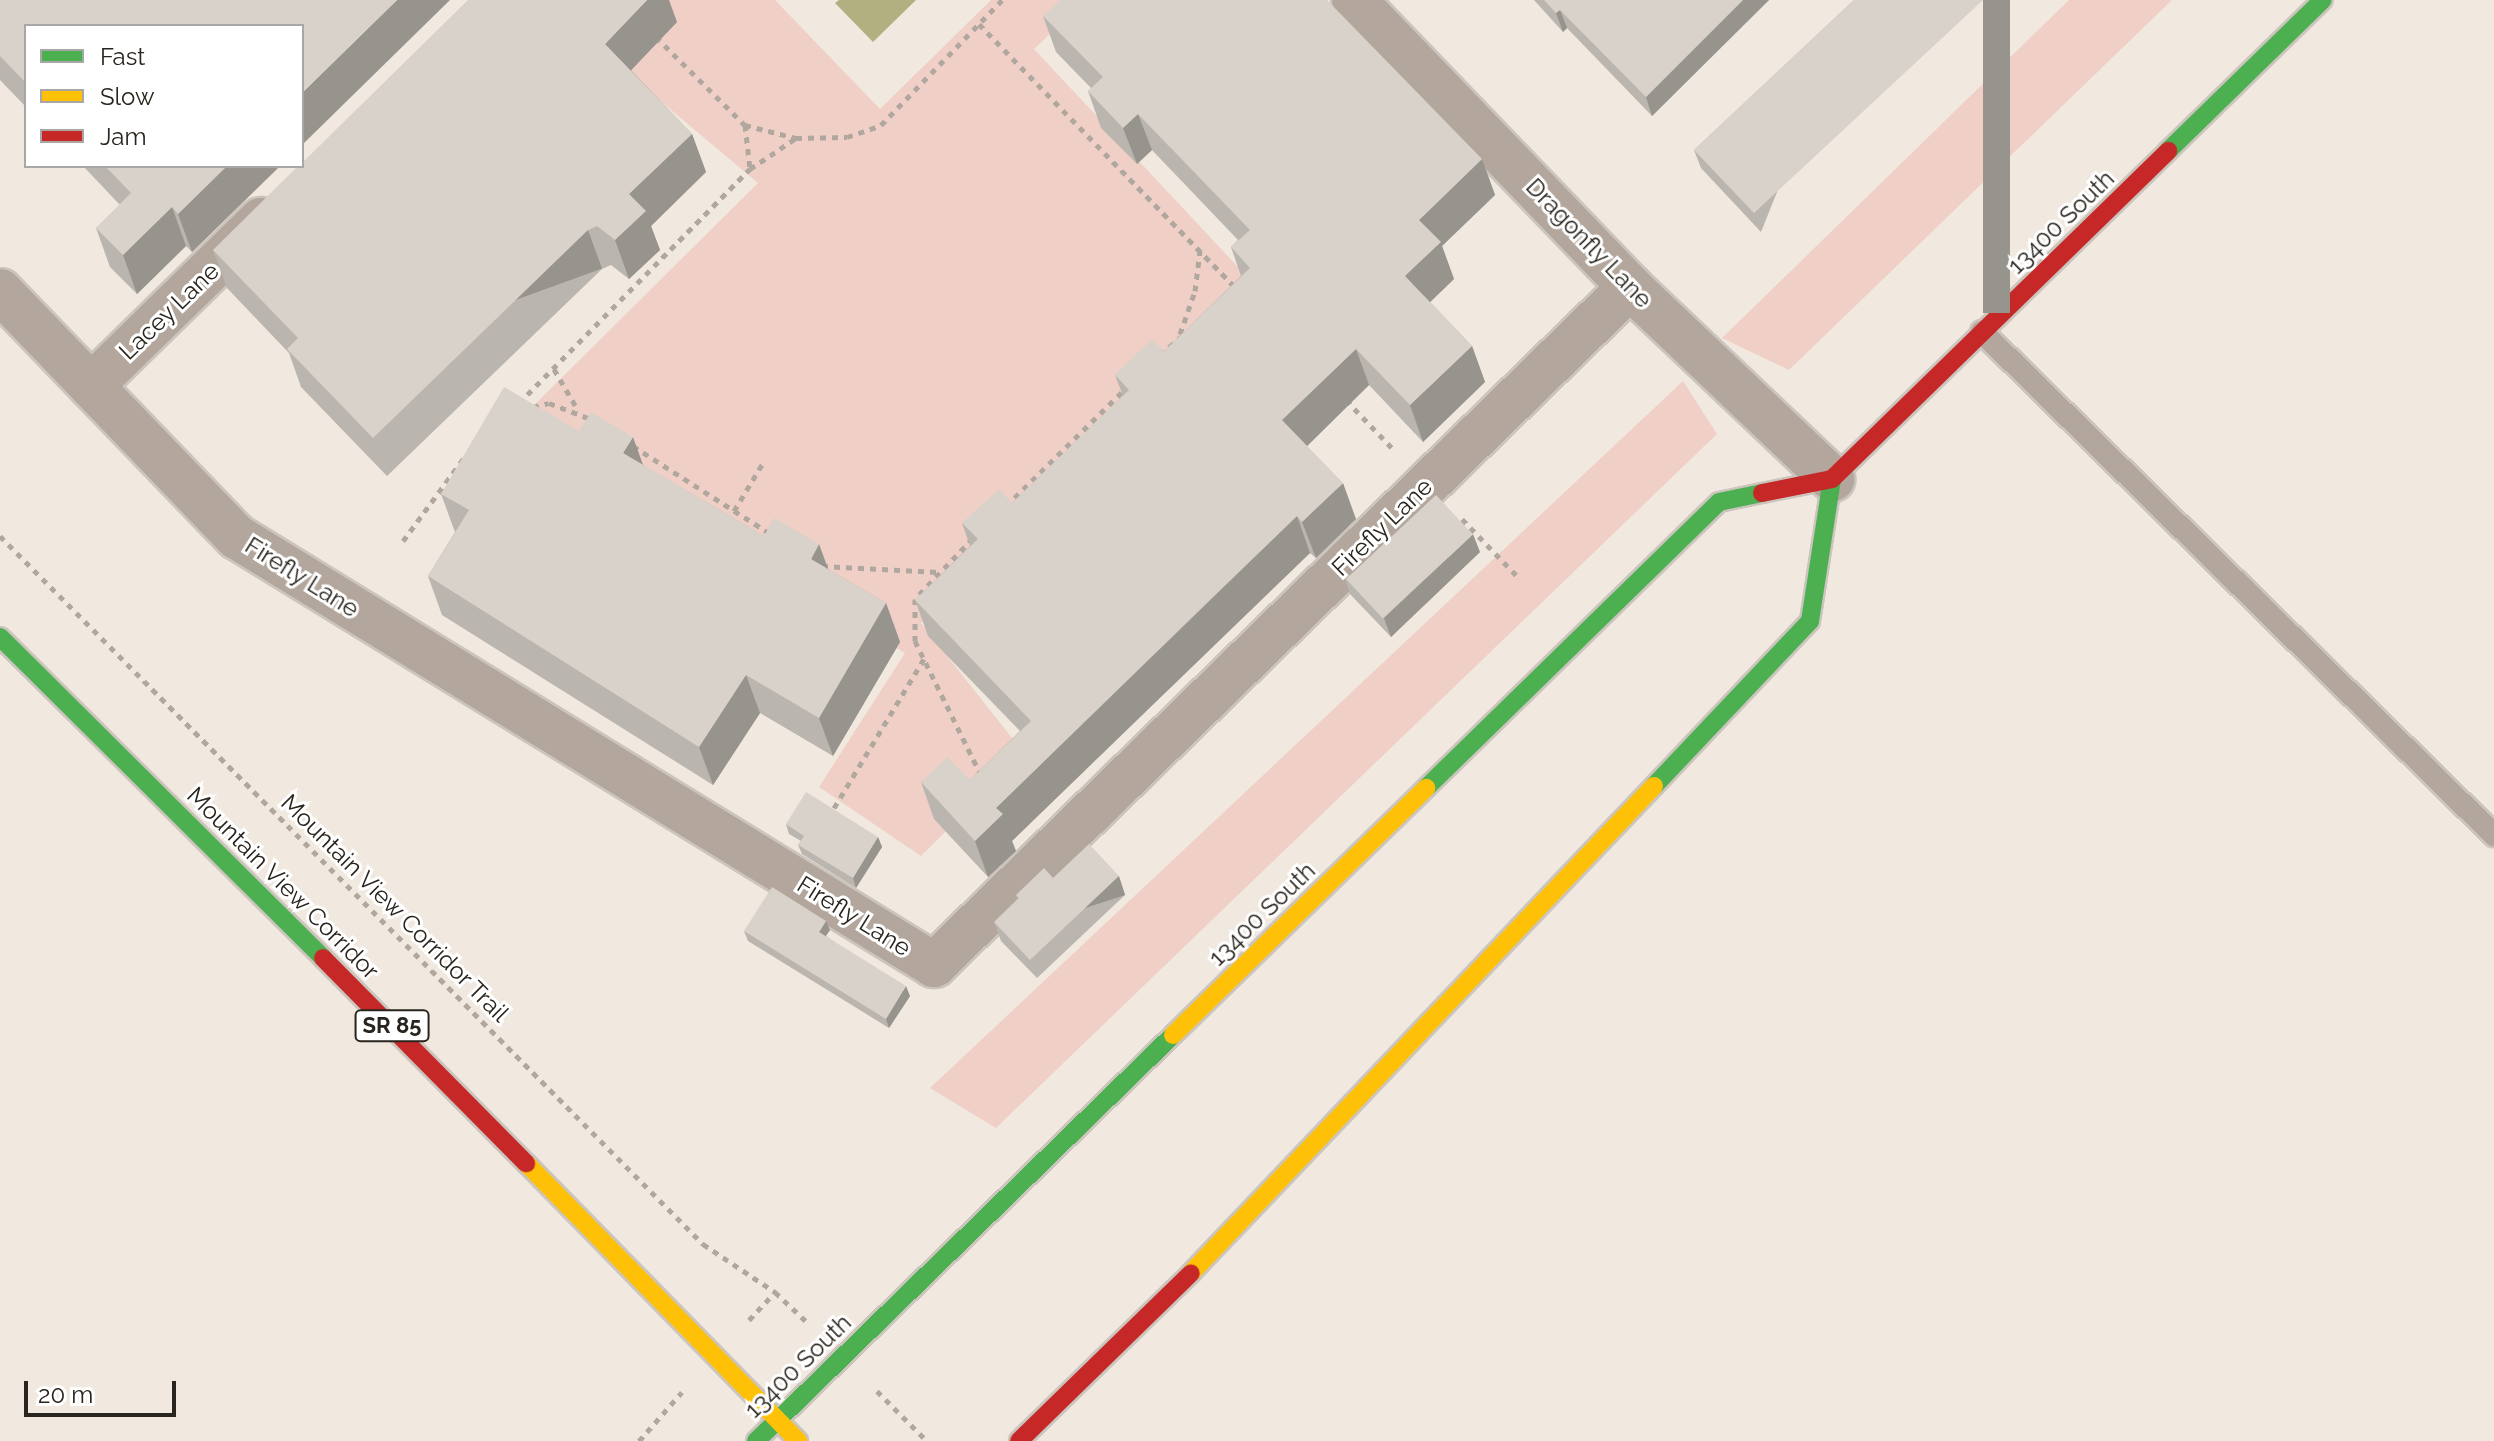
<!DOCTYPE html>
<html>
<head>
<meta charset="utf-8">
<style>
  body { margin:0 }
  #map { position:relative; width:2494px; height:1441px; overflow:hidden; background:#f1e8df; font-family:Raleway,sans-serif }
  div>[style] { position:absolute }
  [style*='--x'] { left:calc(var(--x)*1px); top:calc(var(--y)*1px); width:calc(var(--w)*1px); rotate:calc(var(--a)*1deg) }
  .green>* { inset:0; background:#f0d0c6 }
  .water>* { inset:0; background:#b2b081 }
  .path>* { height:5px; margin-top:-2.5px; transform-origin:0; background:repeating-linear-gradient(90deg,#b0a79f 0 6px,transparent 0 12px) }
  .roads { filter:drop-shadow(2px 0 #cbc5be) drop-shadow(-2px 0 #cbc5be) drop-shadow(0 2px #cbc5be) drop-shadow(0 -2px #cbc5be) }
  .lane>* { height:22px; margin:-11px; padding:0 11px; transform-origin:11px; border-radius:11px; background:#b3a69c }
  .street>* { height:44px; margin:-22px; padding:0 22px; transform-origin:22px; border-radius:22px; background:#b3a69c }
  .fast>* { height:18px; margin:-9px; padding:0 9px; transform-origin:9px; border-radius:9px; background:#4caf50 }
  .slow>* { height:18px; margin:-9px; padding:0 9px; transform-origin:9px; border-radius:9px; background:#ffc107 }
  .jam>* { height:18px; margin:-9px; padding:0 9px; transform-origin:9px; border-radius:9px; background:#c62828 }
  .wall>* { inset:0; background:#bab5ae }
  .shaded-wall>* { inset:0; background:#97938d; transform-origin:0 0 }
  .building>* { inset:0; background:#d8d2ca; transform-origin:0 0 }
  span { translate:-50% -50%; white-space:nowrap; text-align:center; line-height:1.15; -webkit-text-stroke:6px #fff; paint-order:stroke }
  .shield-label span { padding:2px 6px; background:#fff; border:2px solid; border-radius:6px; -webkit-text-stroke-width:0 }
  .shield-label { font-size:22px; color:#29241d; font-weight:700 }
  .street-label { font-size:24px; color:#29241d }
  .legend { position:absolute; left:24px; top:24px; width:280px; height:144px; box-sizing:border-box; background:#fff; border:2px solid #a9a7a5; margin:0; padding:10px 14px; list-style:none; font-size:24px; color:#29241d }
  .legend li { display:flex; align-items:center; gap:16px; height:40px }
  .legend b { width:40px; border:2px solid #a9a7a5 }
  .scale { position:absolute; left:24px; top:1381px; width:152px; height:36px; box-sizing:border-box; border:4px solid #29241d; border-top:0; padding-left:10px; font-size:24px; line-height:28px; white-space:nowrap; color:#29241d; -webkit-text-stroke:6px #fff; paint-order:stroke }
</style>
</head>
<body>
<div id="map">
  <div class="green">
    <div style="clip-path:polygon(630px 0,775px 0,880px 109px,991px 0,1086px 0,1034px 49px,1268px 299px,921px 623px,1024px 753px,921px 856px,819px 787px,905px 653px,514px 425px,758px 183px,589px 41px)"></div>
    <div style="clip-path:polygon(2069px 0,2172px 0,1789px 370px,1722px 338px)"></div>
    <div style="clip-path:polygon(1683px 381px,1717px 434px,996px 1128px,930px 1088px)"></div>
  </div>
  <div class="water">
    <div style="clip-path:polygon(839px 0,916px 0,873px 42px,835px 3px)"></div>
  </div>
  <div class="path">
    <div style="--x:979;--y:24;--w:367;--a:45.8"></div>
    <div style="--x:656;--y:37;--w:125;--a:44.7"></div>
    <div style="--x:745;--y:125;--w:44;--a:83.5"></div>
    <div style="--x:745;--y:125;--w:53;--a:14.3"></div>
    <div style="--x:796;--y:138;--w:51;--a:-1.1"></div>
    <div style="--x:847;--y:137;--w:36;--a:-19"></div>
    <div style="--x:881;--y:125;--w:174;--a:-45.9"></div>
    <div style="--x:1180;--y:334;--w:46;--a:-70.8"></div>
    <div style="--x:1195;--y:291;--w:40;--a:-82.9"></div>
    <div style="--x:1160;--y:355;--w:33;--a:-41"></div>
    <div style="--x:554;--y:369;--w:48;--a:59.7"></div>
    <div style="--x:1346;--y:400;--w:69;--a:46.2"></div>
    <div style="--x:519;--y:403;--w:329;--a:-45.4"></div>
    <div style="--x:750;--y:169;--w:55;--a:-34"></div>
    <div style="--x:533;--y:407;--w:16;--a:-14"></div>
    <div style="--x:549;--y:403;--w:45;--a:20.9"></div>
    <div style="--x:633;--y:446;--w:161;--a:32.6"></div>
    <div style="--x:1006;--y:506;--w:165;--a:-44.5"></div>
    <div style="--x:734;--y:511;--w:56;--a:-58.9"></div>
    <div style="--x:1462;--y:519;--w:83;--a:46"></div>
    <div style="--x:0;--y:536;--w:998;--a:45.2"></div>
    <div style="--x:703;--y:1244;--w:87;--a:33.7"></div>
    <div style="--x:775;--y:1292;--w:48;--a:43.3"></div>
    <div style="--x:973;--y:538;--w:84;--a:133.6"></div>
    <div style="--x:915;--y:599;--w:42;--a:90"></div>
    <div style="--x:915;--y:641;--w:152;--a:63.8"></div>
    <div style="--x:403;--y:541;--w:107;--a:-53.8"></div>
    <div style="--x:822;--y:566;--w:117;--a:2.9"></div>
    <div style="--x:834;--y:808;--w:174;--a:-58.9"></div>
    <div style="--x:749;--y:1320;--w:38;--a:-47"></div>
    <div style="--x:877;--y:1391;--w:71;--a:45"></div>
    <div style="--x:639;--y:1441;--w:65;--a:-48.7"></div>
  </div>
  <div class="roads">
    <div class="lane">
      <div style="--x:1982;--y:332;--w:718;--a:44.49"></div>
    </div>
    <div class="street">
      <div style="--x:1354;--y:0;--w:398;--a:46.1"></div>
      <div style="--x:1630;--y:287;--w:279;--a:43.5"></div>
      <div style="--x:0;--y:291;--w:342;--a:46.1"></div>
      <div style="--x:237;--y:537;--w:818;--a:31.55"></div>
      <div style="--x:934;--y:965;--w:972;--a:-44.25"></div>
      <div style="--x:91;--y:386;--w:238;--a:-44.3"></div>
    </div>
    <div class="fast">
      <div style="--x:2168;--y:151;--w:216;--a:-44.3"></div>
      <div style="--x:0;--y:637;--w:455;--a:44.8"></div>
      <div style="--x:1654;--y:786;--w:227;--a:-46.6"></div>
      <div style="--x:1810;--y:621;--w:144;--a:-81.2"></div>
      <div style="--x:1426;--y:788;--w:409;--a:-44.3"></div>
      <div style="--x:1719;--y:502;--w:44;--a:-11.8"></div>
      <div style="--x:778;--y:1420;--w:552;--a:-44.27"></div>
      <div style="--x:756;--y:1441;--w:30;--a:-44"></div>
    </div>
    <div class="slow">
      <div style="--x:1173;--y:1035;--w:354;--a:-44.3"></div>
      <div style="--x:526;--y:1163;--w:389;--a:45.6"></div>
      <div style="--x:1191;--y:1273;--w:672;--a:-46.45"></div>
    </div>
    <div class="jam">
      <div style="--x:1762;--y:493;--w:71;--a:-11.3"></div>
      <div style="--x:1832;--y:479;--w:470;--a:-44.3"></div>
      <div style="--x:323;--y:958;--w:289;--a:45.3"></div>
      <div style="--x:1019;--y:1441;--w:240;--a:-44.3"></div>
    </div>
  </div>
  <div class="wall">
    <div style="clip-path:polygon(0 0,26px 26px,26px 107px,0 80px)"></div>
    <div style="clip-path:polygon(1534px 0,1769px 0,1652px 116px,1567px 28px,1563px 32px)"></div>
    <div style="clip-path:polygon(1854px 0,1761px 232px,1701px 168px,1694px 150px)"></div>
    <div style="clip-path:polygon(1043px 16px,1482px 159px,1495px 195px,1442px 246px,1454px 279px,1430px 302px,1472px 346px,1485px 382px,1423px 442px,1369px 385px,1307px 446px,1356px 519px,1316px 558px,1310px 553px,1230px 629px,1012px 841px,1016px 851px,988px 877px,934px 819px,921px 782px,970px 780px,1020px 731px,928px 636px,915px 600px,970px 546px,962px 523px,1012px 503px,1123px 396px,1115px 375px,1164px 351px,1241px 276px,1231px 247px,1238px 240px,1152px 150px,1137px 164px,1101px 128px,1088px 91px,1091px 88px,1056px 52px)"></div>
    <div style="clip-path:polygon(677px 22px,631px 70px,692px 134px,706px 172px,651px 226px,660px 250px,629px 279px,611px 265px,602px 269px,387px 476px,301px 387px,289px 353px,227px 288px,213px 250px)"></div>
    <div style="clip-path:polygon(83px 166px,280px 166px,192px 252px,186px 246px,137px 294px,110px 267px,96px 228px,120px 205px)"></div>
    <div style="clip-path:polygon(579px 431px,643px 465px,764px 536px,828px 569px,886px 603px,900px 642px,833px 756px,760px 713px,713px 785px,442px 615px,428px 576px,455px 532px,441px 494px)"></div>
    <div style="clip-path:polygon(1480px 552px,1391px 637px,1350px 594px,1344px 576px)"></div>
    <div style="clip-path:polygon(786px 824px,878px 837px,882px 847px,856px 888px,802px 854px,798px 845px,801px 841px,789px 834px)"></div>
    <div style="clip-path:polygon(1053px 878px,1125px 895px,1037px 978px,1001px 941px,994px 922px,1017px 899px,1016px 895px)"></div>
    <div style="clip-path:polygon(830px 930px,826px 936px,910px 996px,889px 1028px,748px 941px,744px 931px)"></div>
  </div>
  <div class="shaded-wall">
    <div style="clip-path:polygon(397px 0,450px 0,302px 145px,302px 93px)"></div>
    <div style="clip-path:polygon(647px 0,669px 0,677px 22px,619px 83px,605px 44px)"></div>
    <div style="clip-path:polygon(1743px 0,1769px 0,1652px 116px,1646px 97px)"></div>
    <div style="left:1983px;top:0;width:27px;height:313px"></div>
    <div style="clip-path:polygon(1560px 10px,1567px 28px,1563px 32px,1556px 13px)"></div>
    <div style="clip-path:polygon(1138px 114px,1152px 150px,1137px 164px,1123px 128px)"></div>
    <div style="clip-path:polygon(692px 134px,706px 172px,651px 226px,660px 250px,629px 279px,615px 240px,629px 194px)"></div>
    <div style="clip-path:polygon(1482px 159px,1495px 195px,1442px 246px,1454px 279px,1419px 313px,1405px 276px,1419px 220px)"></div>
    <div style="clip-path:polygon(227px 166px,280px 166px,192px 252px,178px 214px)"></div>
    <div style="clip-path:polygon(172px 207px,186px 246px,137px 294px,123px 255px)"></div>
    <div style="left:588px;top:230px;width:41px;height:299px;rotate:70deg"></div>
    <div style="clip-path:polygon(1472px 346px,1485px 382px,1423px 442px,1410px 405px)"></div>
    <div style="clip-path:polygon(1356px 349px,1369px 385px,1296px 457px,1282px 420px)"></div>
    <div style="clip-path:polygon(633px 437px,647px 476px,623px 453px)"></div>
    <div style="clip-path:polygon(1343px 483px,1356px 519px,1316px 558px,1302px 522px)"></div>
    <div style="clip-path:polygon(1297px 516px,1310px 553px,1012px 841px,1016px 851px,988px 877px,975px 841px,996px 808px)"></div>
    <div style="clip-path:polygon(1473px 534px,1480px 552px,1391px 637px,1384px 618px)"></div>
    <div style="clip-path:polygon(819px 544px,833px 582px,811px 559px)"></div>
    <div style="clip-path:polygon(886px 603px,900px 642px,833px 756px,819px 718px)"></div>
    <div style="clip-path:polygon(746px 675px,760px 713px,713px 785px,699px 747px)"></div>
    <div style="clip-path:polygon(878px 837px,882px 847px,856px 888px,853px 878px)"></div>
    <div style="left:1119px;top:876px;width:20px;height:122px;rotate:72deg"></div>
    <div style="clip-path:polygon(826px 921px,830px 930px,822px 941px,819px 932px)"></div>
    <div style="clip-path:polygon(906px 986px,910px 996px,889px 1028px,886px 1019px)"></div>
  </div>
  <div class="building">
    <div style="clip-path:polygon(0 0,397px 0,302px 93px,302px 26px,26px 26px,26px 83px,0 56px)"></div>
    <div style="clip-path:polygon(468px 0,647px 0,605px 44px,692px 134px,629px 194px,646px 211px,615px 240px,597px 226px,588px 230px,373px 438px,287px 349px,298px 338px,213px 250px,298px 166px,302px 166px,302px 163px)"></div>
    <div style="clip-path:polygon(1060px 0,1327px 0,1482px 159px,1419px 220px,1441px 242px,1405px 276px,1472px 346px,1410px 405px,1356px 349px,1282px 420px,1343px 483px,1302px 522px,1297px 516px,1217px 593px,996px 808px,1003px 814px,975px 841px,921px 782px,947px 757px,970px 780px,1031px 721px,915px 600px,978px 539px,962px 523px,999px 489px,1012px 503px,1129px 390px,1115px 375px,1152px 339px,1164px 351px,1250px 268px,1231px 247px,1250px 230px,1138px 114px,1123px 128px,1088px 91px,1103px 77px,1043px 16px)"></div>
    <div style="clip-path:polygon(1544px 0,1743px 0,1646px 97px,1560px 10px,1556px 13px)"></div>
    <div style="clip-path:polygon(1854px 0,1983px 0,1754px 213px,1694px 150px)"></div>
    <div style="clip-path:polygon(105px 166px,227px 166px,178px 214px,172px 207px,123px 255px,96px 228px,131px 193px)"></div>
    <div style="clip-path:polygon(504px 387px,579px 431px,591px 412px,633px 437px,623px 453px,764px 536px,774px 518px,819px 544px,811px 559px,886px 603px,819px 718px,746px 675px,699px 747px,428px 576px,469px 510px,441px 494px)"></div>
    <div style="left:1436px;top:495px;width:54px;height:123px;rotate:47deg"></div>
    <div style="clip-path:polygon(806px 792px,878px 837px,853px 878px,798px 845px,804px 836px,786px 824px)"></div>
    <div style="clip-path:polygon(1089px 844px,1119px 876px,1030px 960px,994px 922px,1019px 898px,1016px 895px,1044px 868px,1053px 878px)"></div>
    <div style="clip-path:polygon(772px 887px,826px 921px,819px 932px,906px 986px,886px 1019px,744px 931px)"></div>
  </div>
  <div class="shield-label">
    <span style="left:392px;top:1026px">SR 85</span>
  </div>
  <div class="street-label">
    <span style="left:2061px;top:222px;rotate:-44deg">13400 South</span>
    <span style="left:1589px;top:243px;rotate:46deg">Dragonfly Lane</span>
    <span style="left:169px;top:311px;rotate:-44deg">Lacey Lane</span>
    <span style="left:1382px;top:527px;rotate:-44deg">Firefly Lane</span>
    <span style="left:302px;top:577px;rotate:32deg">Firefly Lane</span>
    <span style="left:283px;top:883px;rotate:45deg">Mountain View Corridor</span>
    <span style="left:395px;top:908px;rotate:45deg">Mountain View Corridor Trail</span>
    <span style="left:1262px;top:914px;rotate:-44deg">13400 South</span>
    <span style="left:854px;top:916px;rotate:32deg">Firefly Lane</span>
    <span style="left:798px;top:1366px;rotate:-44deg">13400 South</span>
  </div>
  <ul class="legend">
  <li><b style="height:10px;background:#4caf50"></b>Fast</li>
  <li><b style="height:10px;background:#ffc107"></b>Slow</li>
  <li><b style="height:10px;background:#c62828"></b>Jam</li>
  </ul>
  <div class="scale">20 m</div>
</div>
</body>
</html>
